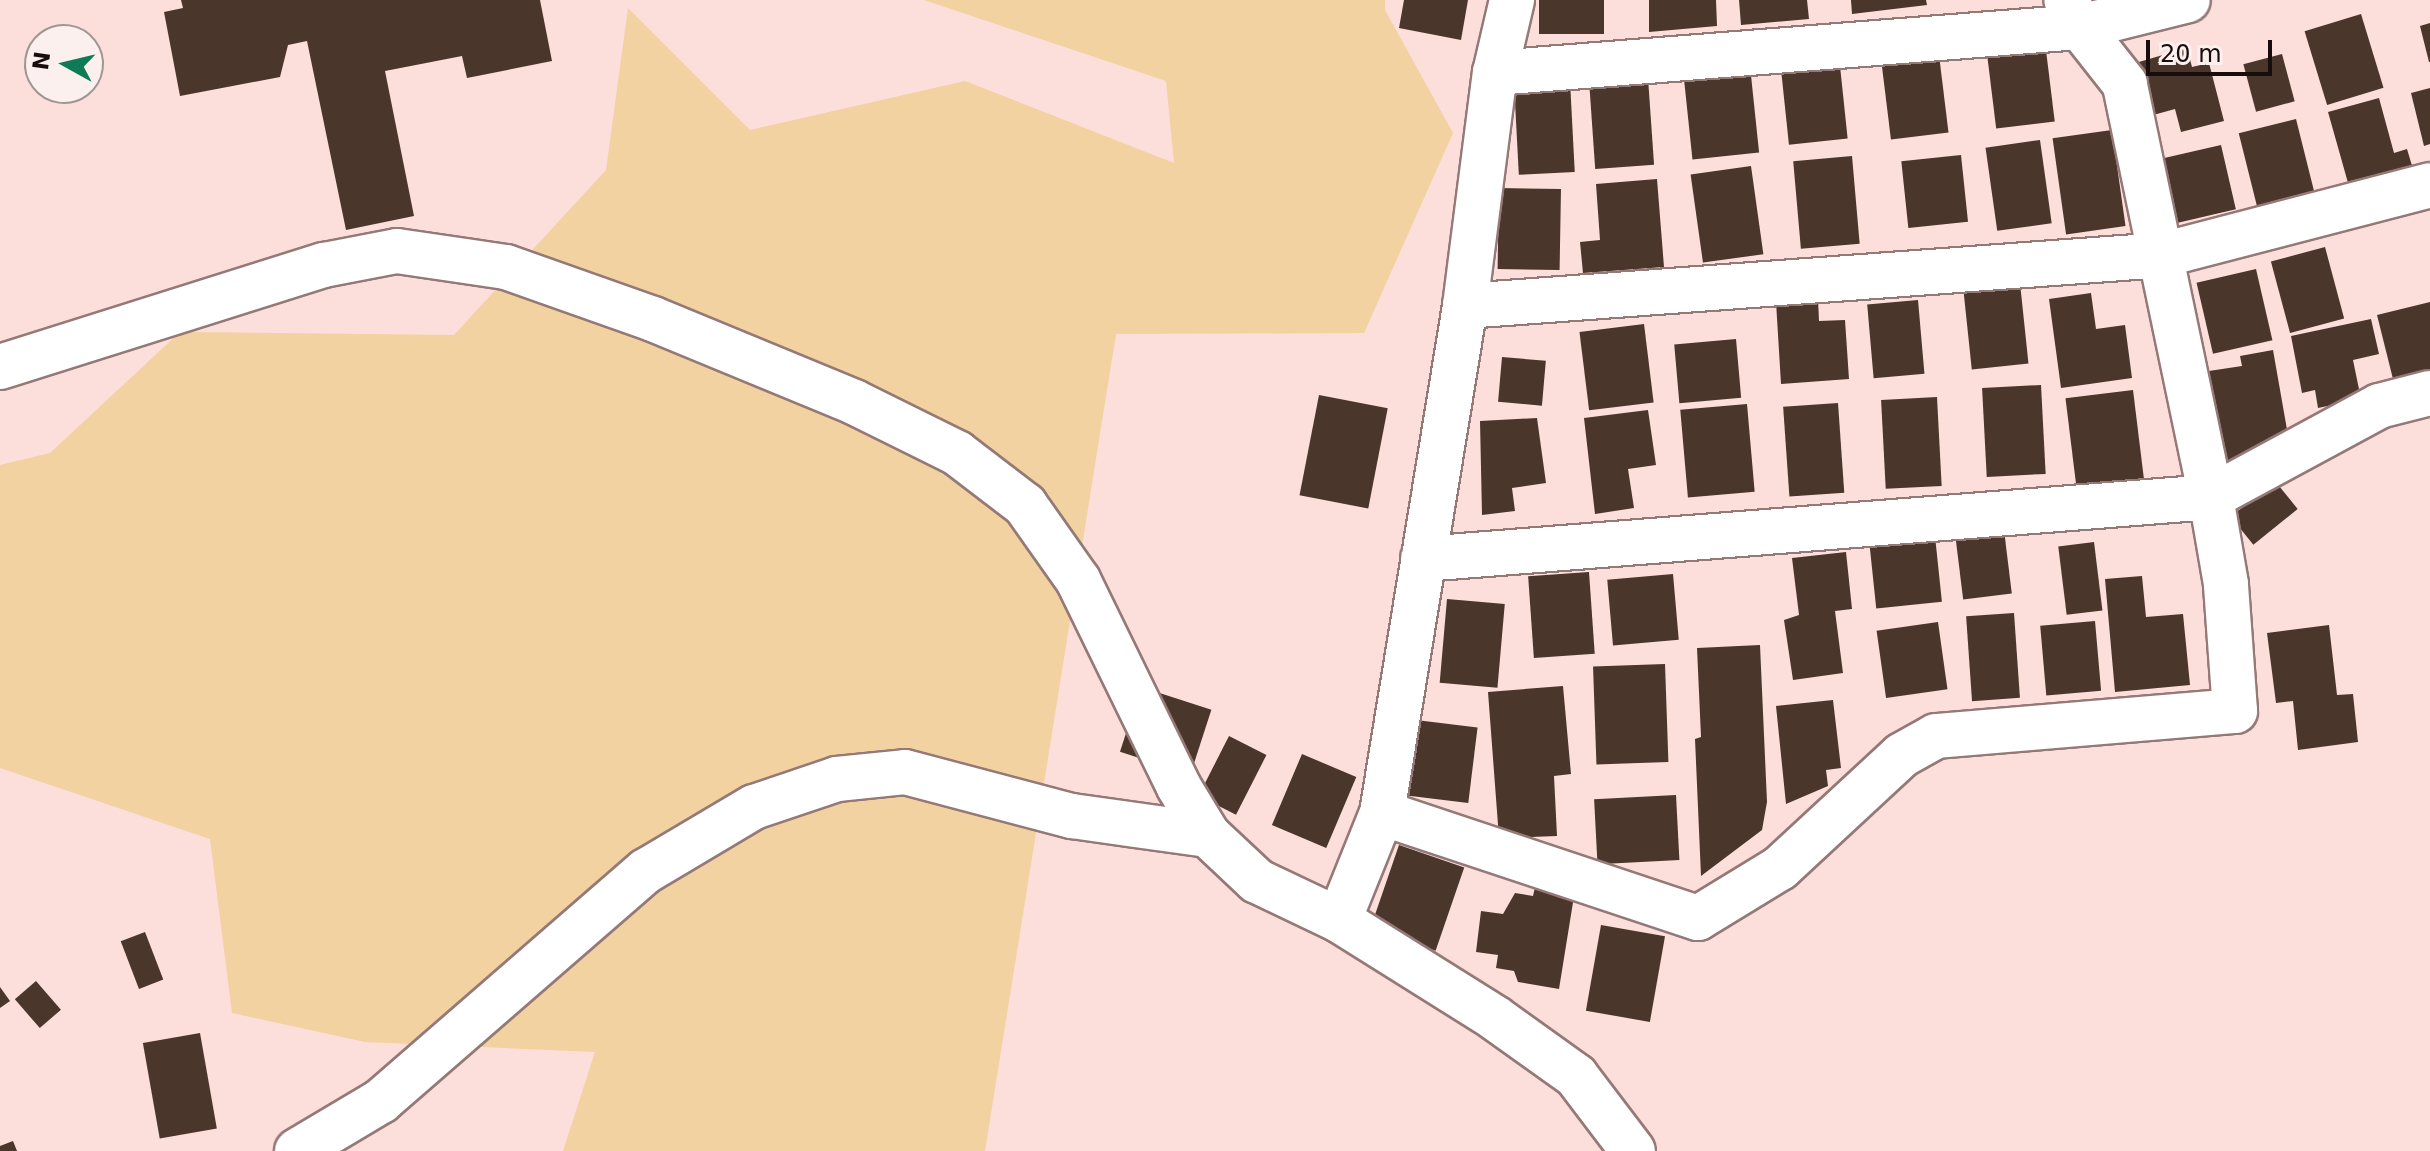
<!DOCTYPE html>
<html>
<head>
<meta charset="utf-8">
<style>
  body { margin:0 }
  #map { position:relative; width:2430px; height:1151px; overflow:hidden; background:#fcdedb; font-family:"DejaVu Sans",sans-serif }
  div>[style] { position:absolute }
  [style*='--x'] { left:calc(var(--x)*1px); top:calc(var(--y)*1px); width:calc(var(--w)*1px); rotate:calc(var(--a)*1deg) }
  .green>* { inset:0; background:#f1d2a0 }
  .building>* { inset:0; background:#4a362b; transform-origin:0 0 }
  .roads { filter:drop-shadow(2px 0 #947977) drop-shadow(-2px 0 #947977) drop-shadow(0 2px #947977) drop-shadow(0 -2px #947977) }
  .street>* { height:44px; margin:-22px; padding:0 22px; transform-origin:22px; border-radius:22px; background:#fff }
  span { translate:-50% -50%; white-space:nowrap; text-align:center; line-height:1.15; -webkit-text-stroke:8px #fcf0ee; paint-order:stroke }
  .north { position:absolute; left:24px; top:24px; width:80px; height:80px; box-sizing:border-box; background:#fcf0ee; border:2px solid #a09594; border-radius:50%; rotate:278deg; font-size:22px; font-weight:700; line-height:32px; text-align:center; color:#170d0c }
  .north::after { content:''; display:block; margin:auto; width:28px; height:36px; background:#0c7b56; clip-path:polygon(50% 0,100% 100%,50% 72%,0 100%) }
  .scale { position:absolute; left:2146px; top:40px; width:126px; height:36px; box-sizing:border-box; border:4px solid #170d0c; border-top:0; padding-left:10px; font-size:24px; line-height:28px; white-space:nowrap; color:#170d0c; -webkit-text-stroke:6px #fcf0ee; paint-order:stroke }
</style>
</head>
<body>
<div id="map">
  <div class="green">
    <div style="clip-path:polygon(924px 0,1385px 0,1385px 10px,1453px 133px,1364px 333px,1116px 334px,985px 1151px,563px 1151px,595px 1052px,365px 1042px,232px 1013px,210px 839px,0 768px,0 465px,50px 453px,180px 332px,454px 335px,606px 170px,628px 8px,750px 130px,965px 81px,1174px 163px,1166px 81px)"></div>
  </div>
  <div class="building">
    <div style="clip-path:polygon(181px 0,540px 0,552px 61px,467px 78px,462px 56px,385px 71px,414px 216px,346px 230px,307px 41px,288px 45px,280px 77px,180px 96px,164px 12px,183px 8px)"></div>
    <div style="clip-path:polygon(1404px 0,1468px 0,1461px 40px,1399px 28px)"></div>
    <div style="left:1539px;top:0;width:65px;height:34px"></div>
    <div style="clip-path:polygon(1649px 0,1716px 0,1717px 26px,1649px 32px)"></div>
    <div style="clip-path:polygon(1739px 0,1807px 0,1809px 19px,1741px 25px)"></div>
    <div style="clip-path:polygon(1851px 0,1926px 0,1927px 5px,1852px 14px)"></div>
    <div style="left:2361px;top:14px;width:77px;height:59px;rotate:73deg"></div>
    <div style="clip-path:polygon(2430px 23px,2430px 62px,2429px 62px,2420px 26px)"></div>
    <div style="left:2045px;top:42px;width:80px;height:59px;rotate:83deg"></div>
    <div style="clip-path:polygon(2187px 48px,2192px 67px,2209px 63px,2224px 121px,2181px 132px,2175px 109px,2146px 117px,2132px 64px)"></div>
    <div style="left:2282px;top:54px;width:49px;height:40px;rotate:75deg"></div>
    <div style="left:1939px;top:55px;width:78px;height:58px;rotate:83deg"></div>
    <div style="left:1750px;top:66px;width:87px;height:67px;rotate:84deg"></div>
    <div style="left:1840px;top:66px;width:73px;height:59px;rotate:84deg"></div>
    <div style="left:1648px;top:78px;width:87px;height:59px;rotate:86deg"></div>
    <div style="left:1570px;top:81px;width:91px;height:56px;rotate:87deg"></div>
    <div style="clip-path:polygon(2430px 88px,2430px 144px,2424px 146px,2411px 93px)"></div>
    <div style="clip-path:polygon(2379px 98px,2394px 153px,2407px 149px,2416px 179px,2352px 197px,2328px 112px)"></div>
    <div style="left:2296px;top:119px;width:81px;height:59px;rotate:76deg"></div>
    <div style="left:2112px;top:130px;width:97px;height:60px;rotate:82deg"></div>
    <div style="left:2040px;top:140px;width:84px;height:55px;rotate:82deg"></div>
    <div style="left:2221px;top:145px;width:66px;height:66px;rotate:77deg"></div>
    <div style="left:1961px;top:155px;width:67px;height:60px;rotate:84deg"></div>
    <div style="left:1852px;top:156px;width:88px;height:59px;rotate:85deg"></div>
    <div style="left:1751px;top:166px;width:89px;height:61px;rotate:82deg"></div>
    <div style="clip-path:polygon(1657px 179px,1664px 267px,1583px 273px,1580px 242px,1600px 240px,1596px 184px)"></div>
    <div style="left:1499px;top:188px;width:62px;height:81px;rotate:1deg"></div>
    <div style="left:2325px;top:247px;width:74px;height:56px;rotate:75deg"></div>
    <div style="left:2256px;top:269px;width:73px;height:61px;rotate:77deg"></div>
    <div style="left:2020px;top:283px;width:81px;height:57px;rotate:84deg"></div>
    <div style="clip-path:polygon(2091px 293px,2096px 329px,2125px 325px,2132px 378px,2061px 388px,2049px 299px)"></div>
    <div style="clip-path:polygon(1818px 299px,1819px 321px,1845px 320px,1849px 379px,1781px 384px,1776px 302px)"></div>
    <div style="left:1918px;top:300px;width:74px;height:51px;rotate:85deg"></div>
    <div style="clip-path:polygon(2430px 302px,2430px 378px,2395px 387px,2377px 315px)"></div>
    <div style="clip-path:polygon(2371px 319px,2379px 354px,2353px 360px,2361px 399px,2318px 408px,2315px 390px,2302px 393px,2291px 336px)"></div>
    <div style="left:1644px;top:324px;width:79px;height:65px;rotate:83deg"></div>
    <div style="left:1736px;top:339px;width:59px;height:62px;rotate:85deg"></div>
    <div style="clip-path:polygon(2273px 350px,2289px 441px,2256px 446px,2258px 457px,2225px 463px,2209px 371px,2242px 366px,2240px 356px)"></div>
    <div style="left:1502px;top:357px;width:44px;height:45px;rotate:5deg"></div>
    <div style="left:2041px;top:385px;width:89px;height:59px;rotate:87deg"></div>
    <div style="left:2133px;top:390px;width:91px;height:68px;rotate:83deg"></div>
    <div style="left:1319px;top:395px;width:70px;height:102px;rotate:11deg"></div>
    <div style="left:1937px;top:397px;width:89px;height:56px;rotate:87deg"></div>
    <div style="left:1838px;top:403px;width:90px;height:55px;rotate:86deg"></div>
    <div style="left:1747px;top:404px;width:88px;height:67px;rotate:85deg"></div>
    <div style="clip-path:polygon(1648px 410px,1656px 465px,1628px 469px,1634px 508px,1595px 514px,1584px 418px)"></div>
    <div style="clip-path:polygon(1537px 418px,1546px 483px,1512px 488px,1515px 511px,1482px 515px,1480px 421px)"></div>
    <div style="left:2275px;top:481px;width:36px;height:57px;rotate:51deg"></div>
    <div style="left:2004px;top:530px;width:64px;height:49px;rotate:83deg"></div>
    <div style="left:1935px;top:536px;width:66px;height:66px;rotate:84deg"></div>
    <div style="left:2094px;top:542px;width:69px;height:36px;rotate:83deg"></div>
    <div style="clip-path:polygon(1846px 552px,1852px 609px,1835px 611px,1843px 673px,1793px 680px,1784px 620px,1799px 615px,1792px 558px)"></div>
    <div style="left:1589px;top:572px;width:82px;height:61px;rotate:86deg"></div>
    <div style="left:1673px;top:574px;width:66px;height:66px;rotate:85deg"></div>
    <div style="clip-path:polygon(2142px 576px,2146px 617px,2183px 614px,2190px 685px,2115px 692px,2105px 579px)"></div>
    <div style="left:1447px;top:599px;width:58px;height:84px;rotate:5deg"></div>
    <div style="left:2014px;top:613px;width:85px;height:48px;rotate:86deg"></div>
    <div style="left:2095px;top:621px;width:70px;height:55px;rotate:85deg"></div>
    <div style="left:1938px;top:622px;width:68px;height:62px;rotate:82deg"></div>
    <div style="clip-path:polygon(2329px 625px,2337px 695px,2353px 694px,2358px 742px,2298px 750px,2293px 701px,2276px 703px,2267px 633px)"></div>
    <div style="clip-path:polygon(1760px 645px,1767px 802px,1762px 830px,1701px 876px,1695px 739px,1701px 737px,1697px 648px)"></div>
    <div style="left:1665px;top:664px;width:98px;height:72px;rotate:88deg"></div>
    <div style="clip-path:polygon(1563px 686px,1571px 774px,1554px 776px,1557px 836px,1499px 838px,1488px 692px)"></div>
    <div style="left:1141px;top:687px;width:74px;height:68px;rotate:18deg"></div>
    <div style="clip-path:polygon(1833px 700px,1841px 768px,1826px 770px,1828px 786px,1786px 804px,1776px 706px)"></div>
    <div style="left:1416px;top:720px;width:62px;height:76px;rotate:7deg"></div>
    <div style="left:1229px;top:736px;width:42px;height:67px;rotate:27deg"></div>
    <div style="left:1302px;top:754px;width:59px;height:77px;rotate:23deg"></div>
    <div style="left:1676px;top:795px;width:65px;height:82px;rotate:87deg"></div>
    <div style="left:1399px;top:845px;width:69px;height:88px;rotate:19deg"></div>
    <div style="clip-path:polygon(1536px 883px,1575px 890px,1559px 989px,1518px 982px,1514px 971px,1496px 968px,1498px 955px,1476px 952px,1481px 911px,1503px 914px,1515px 893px,1533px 896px)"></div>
    <div style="left:1601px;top:925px;width:65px;height:87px;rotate:10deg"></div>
    <div style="left:145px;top:932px;width:51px;height:26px;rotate:69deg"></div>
    <div style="left:36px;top:981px;width:38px;height:28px;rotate:49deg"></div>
    <div style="clip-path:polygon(0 987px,10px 1001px,0 1008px)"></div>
    <div style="left:200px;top:1033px;width:97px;height:58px;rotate:80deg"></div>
    <div style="clip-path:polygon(13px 1141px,17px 1151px,0 1151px,0 1146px)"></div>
  </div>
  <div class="roads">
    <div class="street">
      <div style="--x:1495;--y:73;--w:587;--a:-4.5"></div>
      <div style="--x:2080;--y:27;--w:111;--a:-14"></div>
      <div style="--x:1465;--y:306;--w:699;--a:-4.18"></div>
      <div style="--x:2162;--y:255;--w:277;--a:-14.6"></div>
      <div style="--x:0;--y:367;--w:340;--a:-17.5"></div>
      <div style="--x:324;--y:265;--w:74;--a:-10.9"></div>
      <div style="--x:397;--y:251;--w:110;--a:8.4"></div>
      <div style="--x:506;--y:267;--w:156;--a:19.5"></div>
      <div style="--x:653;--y:319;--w:217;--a:22.4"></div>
      <div style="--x:854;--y:402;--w:115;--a:26.3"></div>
      <div style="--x:957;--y:453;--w:86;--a:37.4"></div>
      <div style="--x:1025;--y:505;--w:92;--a:54.8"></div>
      <div style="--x:1078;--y:580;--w:230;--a:64"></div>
      <div style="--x:1179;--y:787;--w:56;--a:58.9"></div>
      <div style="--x:1208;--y:835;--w:67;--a:43.2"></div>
      <div style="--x:1257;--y:881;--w:91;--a:25.4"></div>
      <div style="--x:1339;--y:920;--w:184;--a:32.1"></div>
      <div style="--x:1495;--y:1018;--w:100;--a:35.6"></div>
      <div style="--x:1576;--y:1076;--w:94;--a:52.8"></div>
      <div style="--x:1423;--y:559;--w:790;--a:-4.5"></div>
      <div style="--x:2211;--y:497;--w:191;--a:-28.4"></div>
      <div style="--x:2379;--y:406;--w:53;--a:-14.3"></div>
      <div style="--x:1382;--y:813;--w:333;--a:18.4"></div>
      <div style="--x:1698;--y:918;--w:96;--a:-31.4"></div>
      <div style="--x:1780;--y:868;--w:166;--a:-42.8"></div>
      <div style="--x:1902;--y:755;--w:39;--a:-29"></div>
      <div style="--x:1936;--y:736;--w:300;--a:-4.8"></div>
      <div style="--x:2235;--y:711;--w:127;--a:-94.1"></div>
      <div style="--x:2226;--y:584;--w:88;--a:-99.8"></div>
      <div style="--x:2211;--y:497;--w:422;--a:-101.8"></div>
      <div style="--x:2125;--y:84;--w:73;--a:-128.3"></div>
      <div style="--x:2080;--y:27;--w:30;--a:-117"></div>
      <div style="--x:1339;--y:920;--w:115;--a:-68.1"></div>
      <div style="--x:1382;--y:813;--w:514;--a:-80.7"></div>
      <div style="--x:1465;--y:306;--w:235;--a:-82.7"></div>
      <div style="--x:1495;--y:73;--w:75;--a:-76.9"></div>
      <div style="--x:297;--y:1151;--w:98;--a:-30.8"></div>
      <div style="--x:381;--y:1101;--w:351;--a:-41"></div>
      <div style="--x:646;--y:871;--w:126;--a:-30.7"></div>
      <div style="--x:754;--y:807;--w:88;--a:-18.6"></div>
      <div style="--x:837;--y:779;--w:68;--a:-5.9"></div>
      <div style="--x:905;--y:772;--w:173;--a:14.8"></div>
      <div style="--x:1072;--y:816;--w:137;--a:8"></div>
    </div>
  </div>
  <div class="north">N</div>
  <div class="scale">20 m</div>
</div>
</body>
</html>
